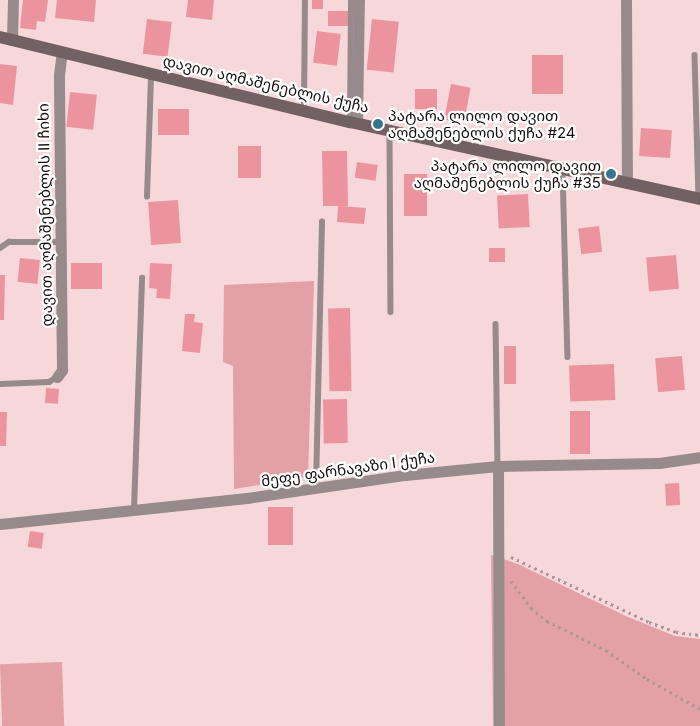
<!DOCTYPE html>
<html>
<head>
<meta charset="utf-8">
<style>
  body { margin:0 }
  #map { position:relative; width:700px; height:726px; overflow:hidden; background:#f6d8da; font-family:Inter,"Noto Sans Georgian",sans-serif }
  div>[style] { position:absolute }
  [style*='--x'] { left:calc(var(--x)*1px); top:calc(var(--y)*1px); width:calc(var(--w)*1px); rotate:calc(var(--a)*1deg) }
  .green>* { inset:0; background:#e3a0a6; transform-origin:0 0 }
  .building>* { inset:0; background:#ec949d; transform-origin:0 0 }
  .path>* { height:2.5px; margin-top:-1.25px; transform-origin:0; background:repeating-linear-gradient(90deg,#ac9597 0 2.5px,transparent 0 6.5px) }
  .lane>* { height:5.5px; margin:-2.75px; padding:0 2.75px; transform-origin:2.75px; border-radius:2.75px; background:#968a8b }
  .street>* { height:11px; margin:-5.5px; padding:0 5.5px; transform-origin:5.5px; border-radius:5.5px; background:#968a8b }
  .secondary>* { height:12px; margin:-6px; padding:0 6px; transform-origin:6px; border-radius:6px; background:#726162 }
  .dots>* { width:14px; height:14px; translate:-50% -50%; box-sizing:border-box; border:2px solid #fff; border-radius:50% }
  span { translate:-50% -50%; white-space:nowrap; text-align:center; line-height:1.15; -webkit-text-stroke:4.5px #fff; paint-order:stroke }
  .street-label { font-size:15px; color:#170d0e }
  .poi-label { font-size:15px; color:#170d0e }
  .left { translate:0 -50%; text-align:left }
  .right { translate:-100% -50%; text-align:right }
</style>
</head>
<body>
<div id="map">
  <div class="green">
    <div style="clip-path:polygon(314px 281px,308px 477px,234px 489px,233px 366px,223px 362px,224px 285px)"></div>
    <div style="clip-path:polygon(491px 555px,518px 564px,628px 617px,675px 636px,700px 639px,700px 726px,493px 726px)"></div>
    <div style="left:62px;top:662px;width:64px;height:62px;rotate:88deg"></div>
  </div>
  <div class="building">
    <div style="clip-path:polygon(23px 0,48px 0,45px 22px,37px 21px,36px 30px,20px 28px)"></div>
    <div style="clip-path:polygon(57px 0,96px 0,94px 22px,55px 18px)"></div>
    <div style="clip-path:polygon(188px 0,214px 0,212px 20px,186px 17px)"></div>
    <div style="left:312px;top:0;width:11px;height:9px"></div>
    <div style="left:349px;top:11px;width:15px;height:21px;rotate:90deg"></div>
    <div style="left:147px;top:19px;width:25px;height:35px;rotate:7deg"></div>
    <div style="left:372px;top:19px;width:27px;height:51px;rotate:6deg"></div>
    <div style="left:317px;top:31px;width:24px;height:32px;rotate:7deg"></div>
    <div style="left:532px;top:55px;width:31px;height:39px"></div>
    <div style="clip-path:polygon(0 64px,17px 66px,13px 105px,0 103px)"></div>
    <div style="left:451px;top:84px;width:20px;height:36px;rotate:11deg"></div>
    <div style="left:415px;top:89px;width:22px;height:20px"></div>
    <div style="left:70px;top:92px;width:27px;height:35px;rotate:6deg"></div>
    <div style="left:158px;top:109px;width:31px;height:26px"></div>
    <div style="left:641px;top:128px;width:31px;height:28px;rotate:4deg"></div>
    <div style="left:238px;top:146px;width:23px;height:32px"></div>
    <div style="clip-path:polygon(322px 151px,347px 151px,348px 206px,341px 206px,366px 208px,364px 224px,337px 222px,338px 206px,323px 206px)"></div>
    <div style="left:357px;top:162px;width:21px;height:16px;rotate:8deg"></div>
    <div style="left:404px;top:174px;width:23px;height:42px"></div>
    <div style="left:528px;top:194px;width:33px;height:31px;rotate:87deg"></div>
    <div style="left:178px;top:200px;width:43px;height:30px;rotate:86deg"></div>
    <div style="left:599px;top:226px;width:26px;height:21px;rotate:83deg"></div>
    <div style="left:489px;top:248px;width:16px;height:14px"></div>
    <div style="left:676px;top:255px;width:34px;height:30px;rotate:85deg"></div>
    <div style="left:20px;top:258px;width:20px;height:24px;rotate:6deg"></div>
    <div style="left:71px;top:263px;width:31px;height:26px"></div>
    <div style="clip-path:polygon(150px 263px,172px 264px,170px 299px,156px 298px,157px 289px,149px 288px)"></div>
    <div style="clip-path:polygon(0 275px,5px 275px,4px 320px,0 320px)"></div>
    <div style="left:350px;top:308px;width:83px;height:22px;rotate:89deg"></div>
    <div style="clip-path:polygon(185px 314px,195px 314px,194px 322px,203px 323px,200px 353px,182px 351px)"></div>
    <div style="left:504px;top:346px;width:12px;height:38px"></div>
    <div style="left:682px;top:356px;width:34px;height:27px;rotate:85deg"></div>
    <div style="left:614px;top:364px;width:36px;height:45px;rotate:88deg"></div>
    <div style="left:46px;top:388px;width:13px;height:15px;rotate:4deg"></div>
    <div style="left:347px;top:399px;width:44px;height:24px;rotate:89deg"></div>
    <div style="left:570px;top:411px;width:20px;height:43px"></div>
    <div style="clip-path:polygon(0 412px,7px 412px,6px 446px,0 446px)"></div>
    <div style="left:679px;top:483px;width:22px;height:14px;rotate:87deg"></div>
    <div style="left:268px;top:507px;width:25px;height:38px"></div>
    <div style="left:30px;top:531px;width:14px;height:16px;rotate:8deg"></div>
  </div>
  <div class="path">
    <div style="--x:511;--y:557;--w:153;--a:25.2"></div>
    <div style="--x:649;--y:622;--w:29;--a:20"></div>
    <div style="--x:676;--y:632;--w:24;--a:7"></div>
    <div style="--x:511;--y:581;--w:34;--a:53"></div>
    <div style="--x:531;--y:608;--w:21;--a:39"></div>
    <div style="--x:547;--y:621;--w:66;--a:26.2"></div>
    <div style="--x:606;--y:650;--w:50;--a:35.3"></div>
    <div style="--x:647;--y:679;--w:61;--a:29.5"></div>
  </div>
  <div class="lane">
    <div style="--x:695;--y:55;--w:144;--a:88.4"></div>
    <div style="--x:304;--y:110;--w:110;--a:-89.5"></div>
    <div style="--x:350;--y:122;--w:122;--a:-89.5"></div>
    <div style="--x:390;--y:131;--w:181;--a:89.7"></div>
    <div style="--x:563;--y:170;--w:187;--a:88.5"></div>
    <div style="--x:147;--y:197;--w:123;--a:-88.1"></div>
    <div style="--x:0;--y:248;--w:11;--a:-34"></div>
    <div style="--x:9;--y:242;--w:51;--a:0"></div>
    <div style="--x:496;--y:324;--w:142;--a:89.2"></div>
    <div style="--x:0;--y:384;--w:49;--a:-2.3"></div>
    <div style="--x:49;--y:382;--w:9;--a:-32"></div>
    <div style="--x:316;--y:487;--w:265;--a:-88.7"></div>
    <div style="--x:134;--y:510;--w:232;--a:-88"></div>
  </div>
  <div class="street">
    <div style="--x:626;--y:0;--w:183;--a:89.7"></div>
    <div style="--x:12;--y:40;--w:40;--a:-88.6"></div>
    <div style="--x:357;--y:122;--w:122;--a:-89.1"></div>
    <div style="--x:57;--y:377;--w:9;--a:-54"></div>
    <div style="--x:62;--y:370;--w:295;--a:-90.6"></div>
    <div style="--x:59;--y:75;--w:23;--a:-83"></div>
    <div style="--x:498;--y:466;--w:260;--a:89.8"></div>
    <div style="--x:0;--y:524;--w:248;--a:-6"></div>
    <div style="--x:247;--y:498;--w:160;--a:-8.3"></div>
    <div style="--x:405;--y:475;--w:93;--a:-5.5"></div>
    <div style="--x:498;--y:466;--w:161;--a:-1.1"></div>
    <div style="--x:659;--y:463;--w:41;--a:-8.3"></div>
  </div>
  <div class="secondary">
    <div style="--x:0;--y:37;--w:360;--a:13.7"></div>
    <div style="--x:350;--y:122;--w:358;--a:12.4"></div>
  </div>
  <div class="dots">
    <div style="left:378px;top:124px;background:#37758b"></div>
    <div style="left:611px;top:174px;background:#37758b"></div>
  </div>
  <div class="street-label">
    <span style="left:266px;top:84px;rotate:13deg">დავით აღმაშენებლის ქუჩა</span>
    <span style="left:45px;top:215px;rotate:-91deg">დავით აღმაშენებლის II ჩიხი</span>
    <span style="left:348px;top:469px;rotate:-8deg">მეფე ფარნავაზი I ქუჩა</span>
  </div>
  <div class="poi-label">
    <span class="left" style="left:388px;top:124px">პატარა ლილო დავით<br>აღმაშენებლის ქუჩა #24</span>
    <span class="right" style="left:601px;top:174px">პატარა ლილო დავით<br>აღმაშენებლის ქუჩა #35</span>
  </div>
</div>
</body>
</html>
